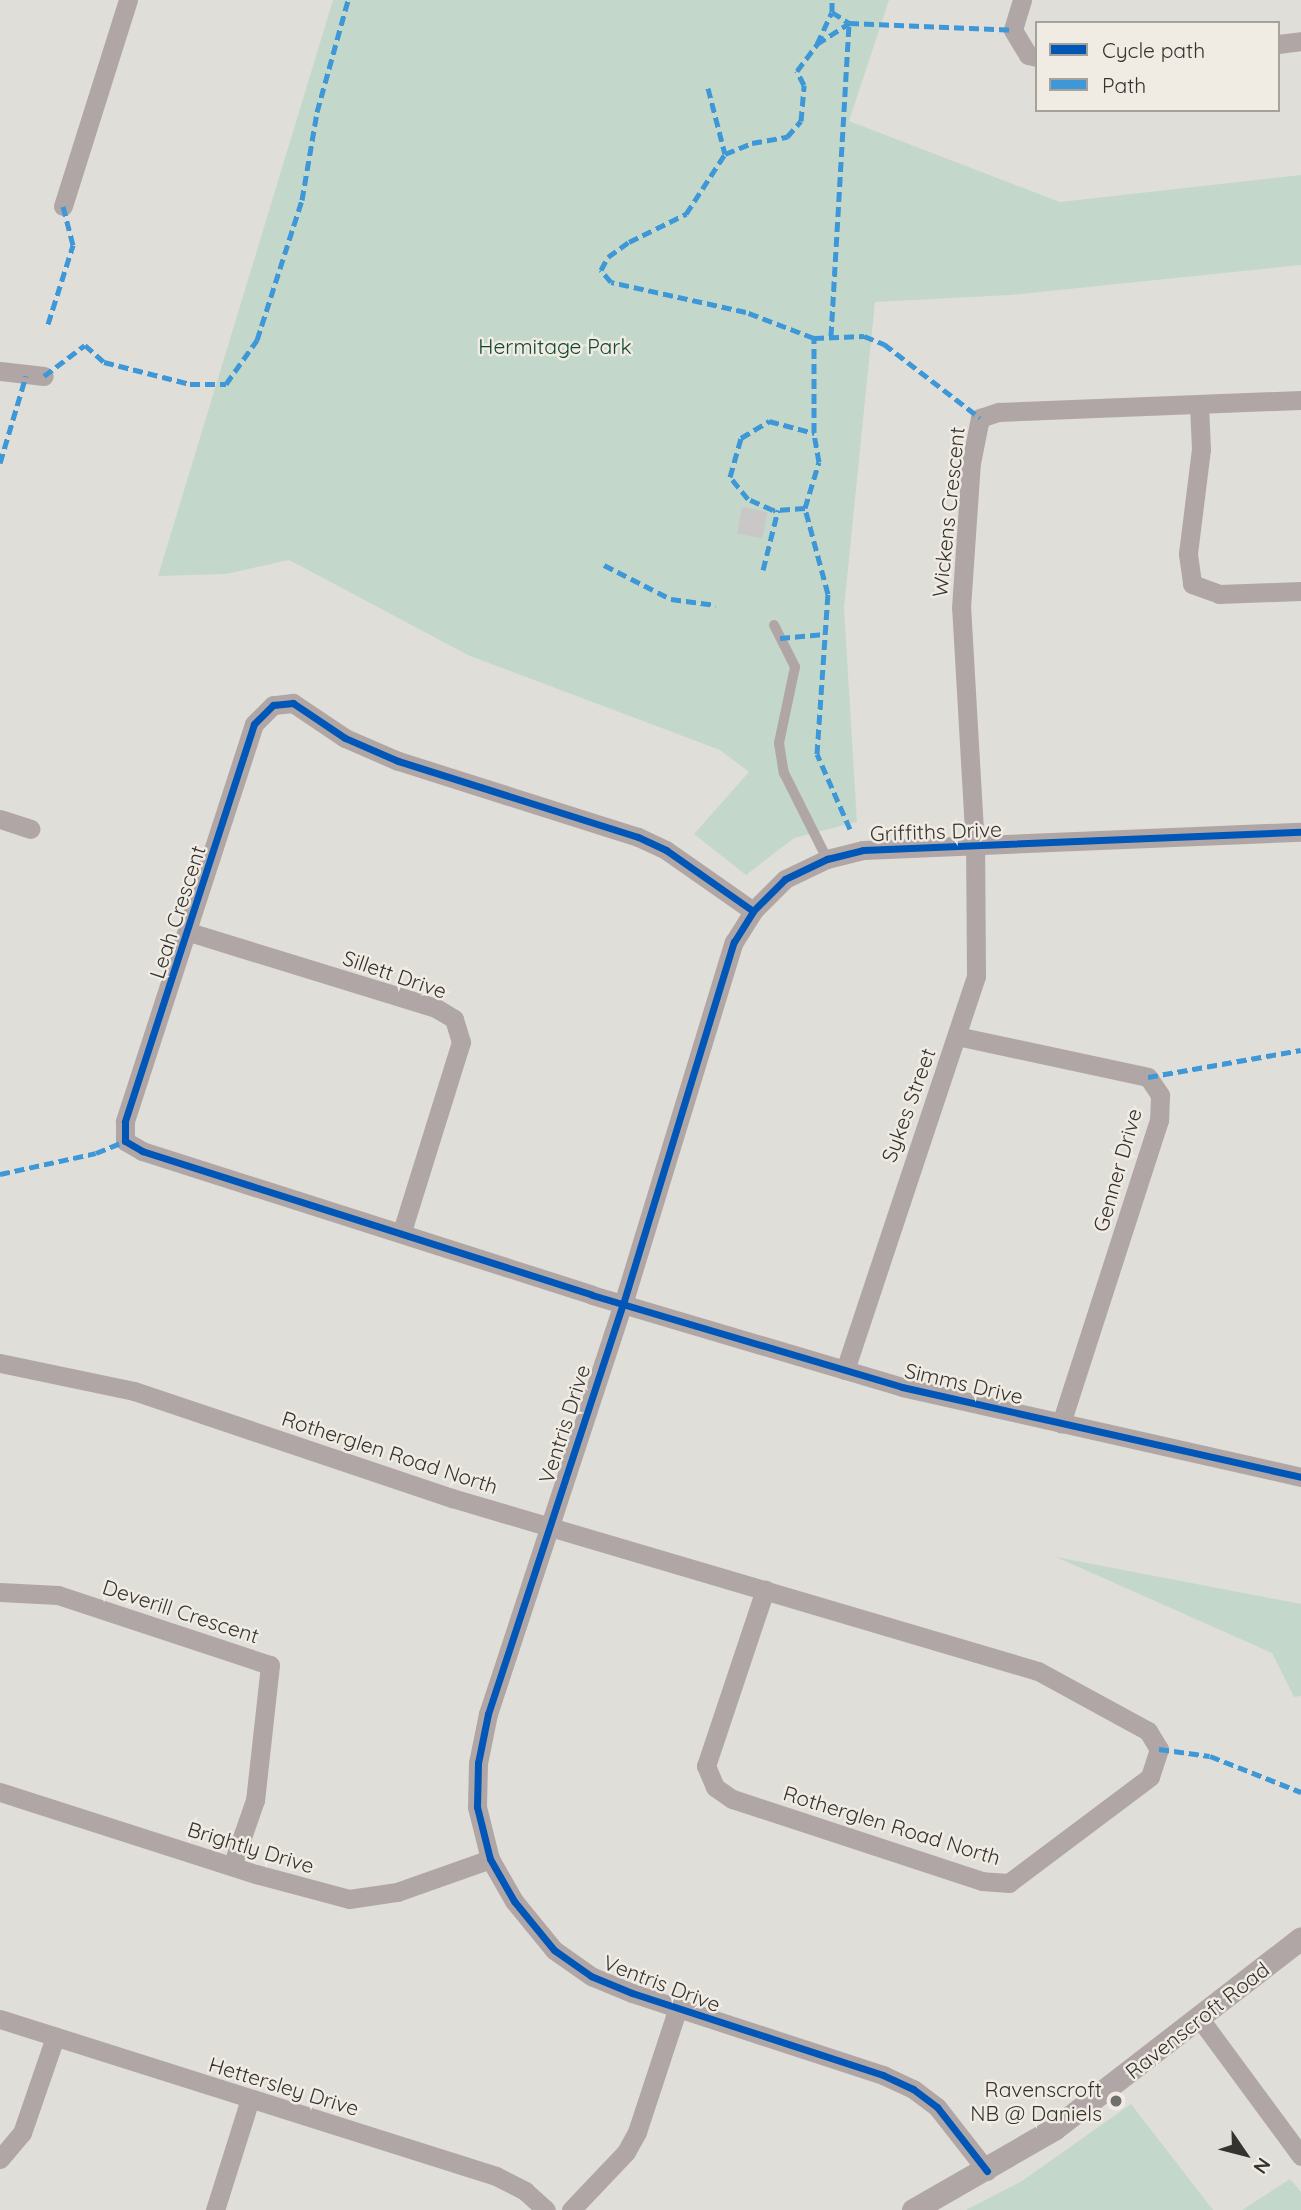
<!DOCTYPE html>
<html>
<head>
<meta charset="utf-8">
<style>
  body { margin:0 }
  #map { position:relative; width:1301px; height:2210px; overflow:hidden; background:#e0ded9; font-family:Quicksand,sans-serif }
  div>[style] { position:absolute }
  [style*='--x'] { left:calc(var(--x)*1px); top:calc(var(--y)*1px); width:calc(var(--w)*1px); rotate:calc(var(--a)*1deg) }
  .green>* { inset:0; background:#c3d8ca }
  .building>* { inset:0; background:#c9c8c7; transform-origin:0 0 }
  .service>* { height:10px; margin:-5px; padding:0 5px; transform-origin:5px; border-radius:5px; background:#b0a6a6 }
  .minor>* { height:19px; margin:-9.5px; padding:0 9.5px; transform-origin:9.5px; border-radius:9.5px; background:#b0a6a6 }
  .tertiary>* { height:23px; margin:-11.5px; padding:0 11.5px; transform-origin:11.5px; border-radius:11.5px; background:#b0a6a6 }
  .quiet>* { height:5px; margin-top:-2.5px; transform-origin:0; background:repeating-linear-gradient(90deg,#3e97d7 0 10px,transparent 0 15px) }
  .cycleway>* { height:7px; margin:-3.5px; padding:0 3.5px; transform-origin:3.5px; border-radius:3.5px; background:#0057b8 }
  .dots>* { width:19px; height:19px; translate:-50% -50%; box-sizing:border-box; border:4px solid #f0ece3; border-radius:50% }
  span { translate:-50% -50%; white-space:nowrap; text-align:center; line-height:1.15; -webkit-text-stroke:5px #f0ece3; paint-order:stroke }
  .park-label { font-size:21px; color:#11462f }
  .street-label { font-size:21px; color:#353330 }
  .poi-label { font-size:21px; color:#353330 }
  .right { translate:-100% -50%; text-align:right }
  .legend { position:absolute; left:1035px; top:21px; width:245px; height:91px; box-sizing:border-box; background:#f0ece3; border:2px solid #a5a29b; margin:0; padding:9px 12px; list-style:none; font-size:21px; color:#353330 }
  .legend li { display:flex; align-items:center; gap:14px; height:35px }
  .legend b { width:35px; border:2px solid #a5a29b }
  .north { position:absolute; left:1210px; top:2119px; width:70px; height:70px; -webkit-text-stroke:5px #f0ece3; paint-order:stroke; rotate:125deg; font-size:19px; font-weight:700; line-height:28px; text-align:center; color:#353330 }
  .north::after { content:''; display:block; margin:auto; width:24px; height:32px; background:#353330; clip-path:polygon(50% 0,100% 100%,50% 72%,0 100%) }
</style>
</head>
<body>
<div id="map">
  <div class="green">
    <div style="clip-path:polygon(333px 0,889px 0,849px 121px,1060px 202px,1301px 175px,1301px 265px,1010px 295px,875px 302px,844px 608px,857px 822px,794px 838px,746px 875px,694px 834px,749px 772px,720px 750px,470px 656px,289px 560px,226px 574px,158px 576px)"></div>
    <div style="clip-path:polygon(1056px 1557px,1301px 1604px,1301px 1696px,1294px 1697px,1272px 1653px)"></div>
    <div style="clip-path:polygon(1131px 2104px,1213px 2210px,966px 2210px,1022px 2181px)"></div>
    <div style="clip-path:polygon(1290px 2179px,1301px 2192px,1301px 2210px,1242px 2210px)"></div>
  </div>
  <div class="building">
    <div style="left:742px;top:507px;width:26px;height:27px;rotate:11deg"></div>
  </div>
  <div class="service">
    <div style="--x:774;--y:625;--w:47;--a:63.4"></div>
    <div style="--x:795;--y:667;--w:78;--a:101.9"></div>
    <div style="--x:779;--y:743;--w:30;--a:81"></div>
    <div style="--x:784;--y:773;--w:96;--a:63.4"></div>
  </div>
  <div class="minor">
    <div style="--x:1022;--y:0;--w:31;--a:107"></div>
    <div style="--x:1013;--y:30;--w:29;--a:59"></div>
    <div style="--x:1028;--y:55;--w:9;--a:13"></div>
    <div style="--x:1278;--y:44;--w:23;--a:-7"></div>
    <div style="--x:63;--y:206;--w:216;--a:-72.5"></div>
    <div style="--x:0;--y:371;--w:44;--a:6.5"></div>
    <div style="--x:1199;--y:404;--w:45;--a:87.5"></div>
    <div style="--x:1201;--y:449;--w:106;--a:97.1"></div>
    <div style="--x:1188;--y:554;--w:30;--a:82"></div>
    <div style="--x:1192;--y:584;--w:29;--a:20"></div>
    <div style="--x:1219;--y:594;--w:82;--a:-2.1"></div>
    <div style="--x:0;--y:819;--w:32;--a:18"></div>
    <div style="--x:753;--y:911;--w:106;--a:-145"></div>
    <div style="--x:666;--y:850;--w:31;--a:-155"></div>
    <div style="--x:638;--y:837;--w:252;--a:-162.4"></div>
    <div style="--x:398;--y:761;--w:58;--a:-156.5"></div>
    <div style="--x:345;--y:738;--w:63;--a:-146.1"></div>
    <div style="--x:293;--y:703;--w:20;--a:174"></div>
    <div style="--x:273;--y:705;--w:27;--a:135"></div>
    <div style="--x:254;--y:724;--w:418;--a:108"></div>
    <div style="--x:125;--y:1122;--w:19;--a:90"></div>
    <div style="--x:125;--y:1141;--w:20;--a:30"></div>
    <div style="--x:142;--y:1151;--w:472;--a:17.7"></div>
    <div style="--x:592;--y:1295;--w:323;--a:16.5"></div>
    <div style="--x:902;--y:1387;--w:409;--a:12.7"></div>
    <div style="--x:189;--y:932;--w:258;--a:17.1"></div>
    <div style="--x:436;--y:1008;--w:21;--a:31"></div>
    <div style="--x:454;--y:1019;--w:24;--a:73"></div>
    <div style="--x:461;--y:1042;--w:198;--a:107.3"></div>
    <div style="--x:957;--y:1036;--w:195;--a:12.1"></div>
    <div style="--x:1148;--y:1077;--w:22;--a:56"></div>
    <div style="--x:1160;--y:1095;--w:25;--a:92"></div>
    <div style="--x:1159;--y:1120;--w:319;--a:107.9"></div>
    <div style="--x:0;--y:1363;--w:137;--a:11.8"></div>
    <div style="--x:134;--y:1391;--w:336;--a:18.6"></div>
    <div style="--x:452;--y:1498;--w:611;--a:16.45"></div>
    <div style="--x:1038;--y:1671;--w:125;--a:28.6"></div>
    <div style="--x:1148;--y:1731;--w:21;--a:59"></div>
    <div style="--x:1159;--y:1749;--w:29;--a:108"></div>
    <div style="--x:1150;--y:1777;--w:176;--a:143.1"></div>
    <div style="--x:1009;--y:1883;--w:27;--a:-176"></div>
    <div style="--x:982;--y:1881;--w:263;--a:-161.8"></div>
    <div style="--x:732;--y:1799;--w:21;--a:-145"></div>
    <div style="--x:715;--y:1787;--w:23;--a:-113"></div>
    <div style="--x:706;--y:1766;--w:186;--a:-71.5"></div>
    <div style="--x:845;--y:1370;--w:415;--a:-71.6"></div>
    <div style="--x:976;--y:976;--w:128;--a:-90.4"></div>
    <div style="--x:975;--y:848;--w:240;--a:-93.3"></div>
    <div style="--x:961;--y:608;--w:145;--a:-86.1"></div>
    <div style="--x:971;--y:463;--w:46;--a:-78.7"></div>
    <div style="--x:980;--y:418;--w:20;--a:-18"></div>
    <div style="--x:999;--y:412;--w:302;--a:-2.3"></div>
    <div style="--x:0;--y:1592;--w:58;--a:3"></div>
    <div style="--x:58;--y:1595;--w:223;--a:18.3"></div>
    <div style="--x:270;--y:1665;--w:136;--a:96.3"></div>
    <div style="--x:255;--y:1800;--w:70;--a:109.2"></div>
    <div style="--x:0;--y:1792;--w:269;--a:17.8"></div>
    <div style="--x:256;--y:1874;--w:96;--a:15"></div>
    <div style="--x:349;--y:1899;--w:49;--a:-8.3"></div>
    <div style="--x:397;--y:1892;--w:99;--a:-19.5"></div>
    <div style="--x:0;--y:2019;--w:520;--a:17.56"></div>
    <div style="--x:496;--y:2176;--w:33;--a:27"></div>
    <div style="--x:525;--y:2191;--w:28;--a:42"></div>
    <div style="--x:1200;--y:2019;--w:170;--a:53.6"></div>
    <div style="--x:0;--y:2159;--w:34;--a:-50"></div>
    <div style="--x:22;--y:2133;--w:102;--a:-71"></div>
    <div style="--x:987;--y:2171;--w:81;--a:-128"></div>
    <div style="--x:937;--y:2107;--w:30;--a:-143"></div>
    <div style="--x:913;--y:2089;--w:33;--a:-155"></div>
    <div style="--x:883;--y:2075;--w:264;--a:-161.9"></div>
    <div style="--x:632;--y:1993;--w:44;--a:-157.5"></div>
    <div style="--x:591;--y:1976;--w:45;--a:-144.9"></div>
    <div style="--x:554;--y:1950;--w:63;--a:-129.2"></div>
    <div style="--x:514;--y:1901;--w:48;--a:-119.7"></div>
    <div style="--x:490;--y:1859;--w:54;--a:-104"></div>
    <div style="--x:477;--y:1807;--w:44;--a:-88.7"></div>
    <div style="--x:478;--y:1763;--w:50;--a:-78.5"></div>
    <div style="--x:488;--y:1714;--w:432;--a:-71.8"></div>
    <div style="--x:623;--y:1304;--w:379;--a:-73"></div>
    <div style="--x:734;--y:942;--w:36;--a:-58"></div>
    <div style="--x:753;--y:911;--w:45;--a:-45"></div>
    <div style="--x:785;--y:879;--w:47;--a:-25.5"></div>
    <div style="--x:827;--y:859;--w:37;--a:-14"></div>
    <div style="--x:863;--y:850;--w:438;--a:-2.4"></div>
    <div style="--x:215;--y:2210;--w:116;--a:-72.5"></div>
    <div style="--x:571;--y:2210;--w:80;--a:-46.5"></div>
    <div style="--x:626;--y:2152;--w:23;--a:-61"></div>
    <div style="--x:637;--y:2132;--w:128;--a:-71.8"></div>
  </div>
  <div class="tertiary">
    <div style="--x:913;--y:2210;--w:163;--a:-29.9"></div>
    <div style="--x:1054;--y:2129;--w:312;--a:-37.7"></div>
  </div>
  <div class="quiet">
    <div style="--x:832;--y:12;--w:20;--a:33"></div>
    <div style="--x:849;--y:23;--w:164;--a:2.4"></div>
    <div style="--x:817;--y:44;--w:38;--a:-33"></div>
    <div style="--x:708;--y:88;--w:68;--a:75.6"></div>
    <div style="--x:48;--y:324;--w:83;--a:-72.4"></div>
    <div style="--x:73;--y:245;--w:40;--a:-104.4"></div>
    <div style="--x:831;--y:336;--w:314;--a:-86.7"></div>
    <div style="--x:814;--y:338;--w:73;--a:-159.1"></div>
    <div style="--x:746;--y:312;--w:138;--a:-167.5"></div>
    <div style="--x:611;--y:282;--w:16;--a:-130"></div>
    <div style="--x:601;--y:270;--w:15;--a:-62"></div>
    <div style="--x:608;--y:257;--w:26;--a:-36"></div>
    <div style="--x:629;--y:242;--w:64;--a:-26.2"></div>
    <div style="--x:686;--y:214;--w:72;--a:-57"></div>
    <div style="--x:725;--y:154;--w:29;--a:-22"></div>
    <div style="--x:752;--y:143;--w:36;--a:-10"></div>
    <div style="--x:787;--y:137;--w:21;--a:-49"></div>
    <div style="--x:801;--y:121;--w:36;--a:-85"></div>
    <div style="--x:804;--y:85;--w:16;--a:-117"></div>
    <div style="--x:797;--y:71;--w:34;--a:-53"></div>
    <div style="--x:817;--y:44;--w:35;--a:-65"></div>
    <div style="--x:832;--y:12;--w:12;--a:-90"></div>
    <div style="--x:44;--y:376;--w:51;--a:-37.1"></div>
    <div style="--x:85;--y:345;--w:25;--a:42"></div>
    <div style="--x:104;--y:362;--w:89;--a:14.3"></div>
    <div style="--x:190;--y:384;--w:36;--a:0"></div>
    <div style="--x:226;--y:384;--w:54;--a:-54.8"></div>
    <div style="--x:257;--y:340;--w:147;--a:-72.2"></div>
    <div style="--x:302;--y:200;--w:89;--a:-80.3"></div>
    <div style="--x:317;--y:112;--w:116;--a:-74.5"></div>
    <div style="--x:0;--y:463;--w:91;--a:-73.4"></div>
    <div style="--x:805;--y:508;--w:32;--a:176"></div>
    <div style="--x:773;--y:510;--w:27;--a:-156"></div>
    <div style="--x:748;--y:499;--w:28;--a:-129"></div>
    <div style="--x:730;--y:477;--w:41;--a:-74.2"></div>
    <div style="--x:741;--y:438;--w:33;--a:-31"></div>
    <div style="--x:769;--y:421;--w:47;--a:14.9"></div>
    <div style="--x:604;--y:565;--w:75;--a:26.9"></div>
    <div style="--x:671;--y:599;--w:45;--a:7.6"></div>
    <div style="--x:763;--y:570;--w:62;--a:-76"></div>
    <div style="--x:780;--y:638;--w:45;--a:-5.1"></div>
    <div style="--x:850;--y:829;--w:82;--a:-113.7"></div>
    <div style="--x:817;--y:754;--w:160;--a:-86.1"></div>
    <div style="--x:828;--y:594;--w:89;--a:-105"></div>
    <div style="--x:805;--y:508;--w:48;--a:-73.1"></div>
    <div style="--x:819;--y:462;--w:29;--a:-100"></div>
    <div style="--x:814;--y:433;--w:95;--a:-90"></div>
    <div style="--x:814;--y:338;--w:50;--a:-2.3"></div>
    <div style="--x:864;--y:336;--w:22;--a:22"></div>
    <div style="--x:884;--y:344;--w:121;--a:37.6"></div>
    <div style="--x:1148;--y:1077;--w:155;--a:-10"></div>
    <div style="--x:0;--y:1174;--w:98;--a:-12.3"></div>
    <div style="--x:96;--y:1153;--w:31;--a:-22"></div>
    <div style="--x:1159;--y:1749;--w:51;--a:7.8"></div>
    <div style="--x:1210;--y:1756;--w:98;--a:21.6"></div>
  </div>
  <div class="cycleway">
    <div style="--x:753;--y:911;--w:106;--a:-145"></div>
    <div style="--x:666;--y:850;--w:31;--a:-155"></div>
    <div style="--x:638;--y:837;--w:252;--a:-162.4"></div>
    <div style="--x:398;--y:761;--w:58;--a:-156.5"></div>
    <div style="--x:345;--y:738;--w:63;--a:-146.1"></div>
    <div style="--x:293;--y:703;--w:20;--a:174"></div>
    <div style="--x:273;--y:705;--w:27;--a:135"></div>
    <div style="--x:254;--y:724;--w:418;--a:108"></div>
    <div style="--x:125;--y:1122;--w:19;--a:90"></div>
    <div style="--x:125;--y:1141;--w:20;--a:30"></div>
    <div style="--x:142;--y:1151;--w:472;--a:17.7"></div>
    <div style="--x:592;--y:1295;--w:323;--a:16.5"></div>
    <div style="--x:902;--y:1387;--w:409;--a:12.7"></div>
    <div style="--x:987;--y:2171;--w:81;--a:-128"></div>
    <div style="--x:937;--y:2107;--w:30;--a:-143"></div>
    <div style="--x:913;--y:2089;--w:33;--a:-155"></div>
    <div style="--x:883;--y:2075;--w:264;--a:-161.9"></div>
    <div style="--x:632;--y:1993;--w:44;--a:-157.5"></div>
    <div style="--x:591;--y:1976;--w:45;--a:-144.9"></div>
    <div style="--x:554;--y:1950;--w:63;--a:-129.2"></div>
    <div style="--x:514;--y:1901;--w:48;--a:-119.7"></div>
    <div style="--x:490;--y:1859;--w:54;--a:-104"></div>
    <div style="--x:477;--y:1807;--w:44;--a:-88.7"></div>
    <div style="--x:478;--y:1763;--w:50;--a:-78.5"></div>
    <div style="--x:488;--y:1714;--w:432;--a:-71.8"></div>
    <div style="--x:623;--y:1304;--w:379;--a:-73"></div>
    <div style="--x:734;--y:942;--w:36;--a:-58"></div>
    <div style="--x:753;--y:911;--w:45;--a:-45"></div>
    <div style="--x:785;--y:879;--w:47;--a:-25.5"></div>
    <div style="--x:827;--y:859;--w:37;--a:-14"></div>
    <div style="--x:863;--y:850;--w:438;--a:-2.4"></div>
  </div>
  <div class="dots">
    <div style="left:1116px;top:2101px;background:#716f6b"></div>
  </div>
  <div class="park-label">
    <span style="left:555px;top:346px">Hermitage Park</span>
  </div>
  <div class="street-label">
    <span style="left:948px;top:512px;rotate:-84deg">Wickens Crescent</span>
    <span style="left:936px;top:831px;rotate:-2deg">Griffiths Drive</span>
    <span style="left:177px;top:912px;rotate:-72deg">Leah Crescent</span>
    <span style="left:395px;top:974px;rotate:19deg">Sillett Drive</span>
    <span style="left:908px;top:1105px;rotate:-70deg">Sykes Street</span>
    <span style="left:1117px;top:1170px;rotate:-74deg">Genner Drive</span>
    <span style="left:964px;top:1383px;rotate:13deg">Simms Drive</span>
    <span style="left:564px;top:1424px;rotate:-72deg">Ventris Drive</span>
    <span style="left:390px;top:1452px;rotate:18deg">Rotherglen Road North</span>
    <span style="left:181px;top:1611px;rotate:18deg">Deverill Crescent</span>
    <span style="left:892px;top:1825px;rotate:17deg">Rotherglen Road North</span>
    <span style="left:251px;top:1847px;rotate:17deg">Brightly Drive</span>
    <span style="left:662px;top:1983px;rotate:21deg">Ventris Drive</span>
    <span style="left:1197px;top:2020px;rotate:-38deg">Ravenscroft Road</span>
    <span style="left:284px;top:2086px;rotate:17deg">Hettersley Drive</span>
  </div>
  <div class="poi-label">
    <span class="right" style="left:1102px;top:2101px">Ravenscroft<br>NB @ Daniels</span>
  </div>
  <ul class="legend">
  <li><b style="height:9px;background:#0057b8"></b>Cycle path</li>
  <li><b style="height:9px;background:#3e97d7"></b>Path</li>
  </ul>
  <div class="north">N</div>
</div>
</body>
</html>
